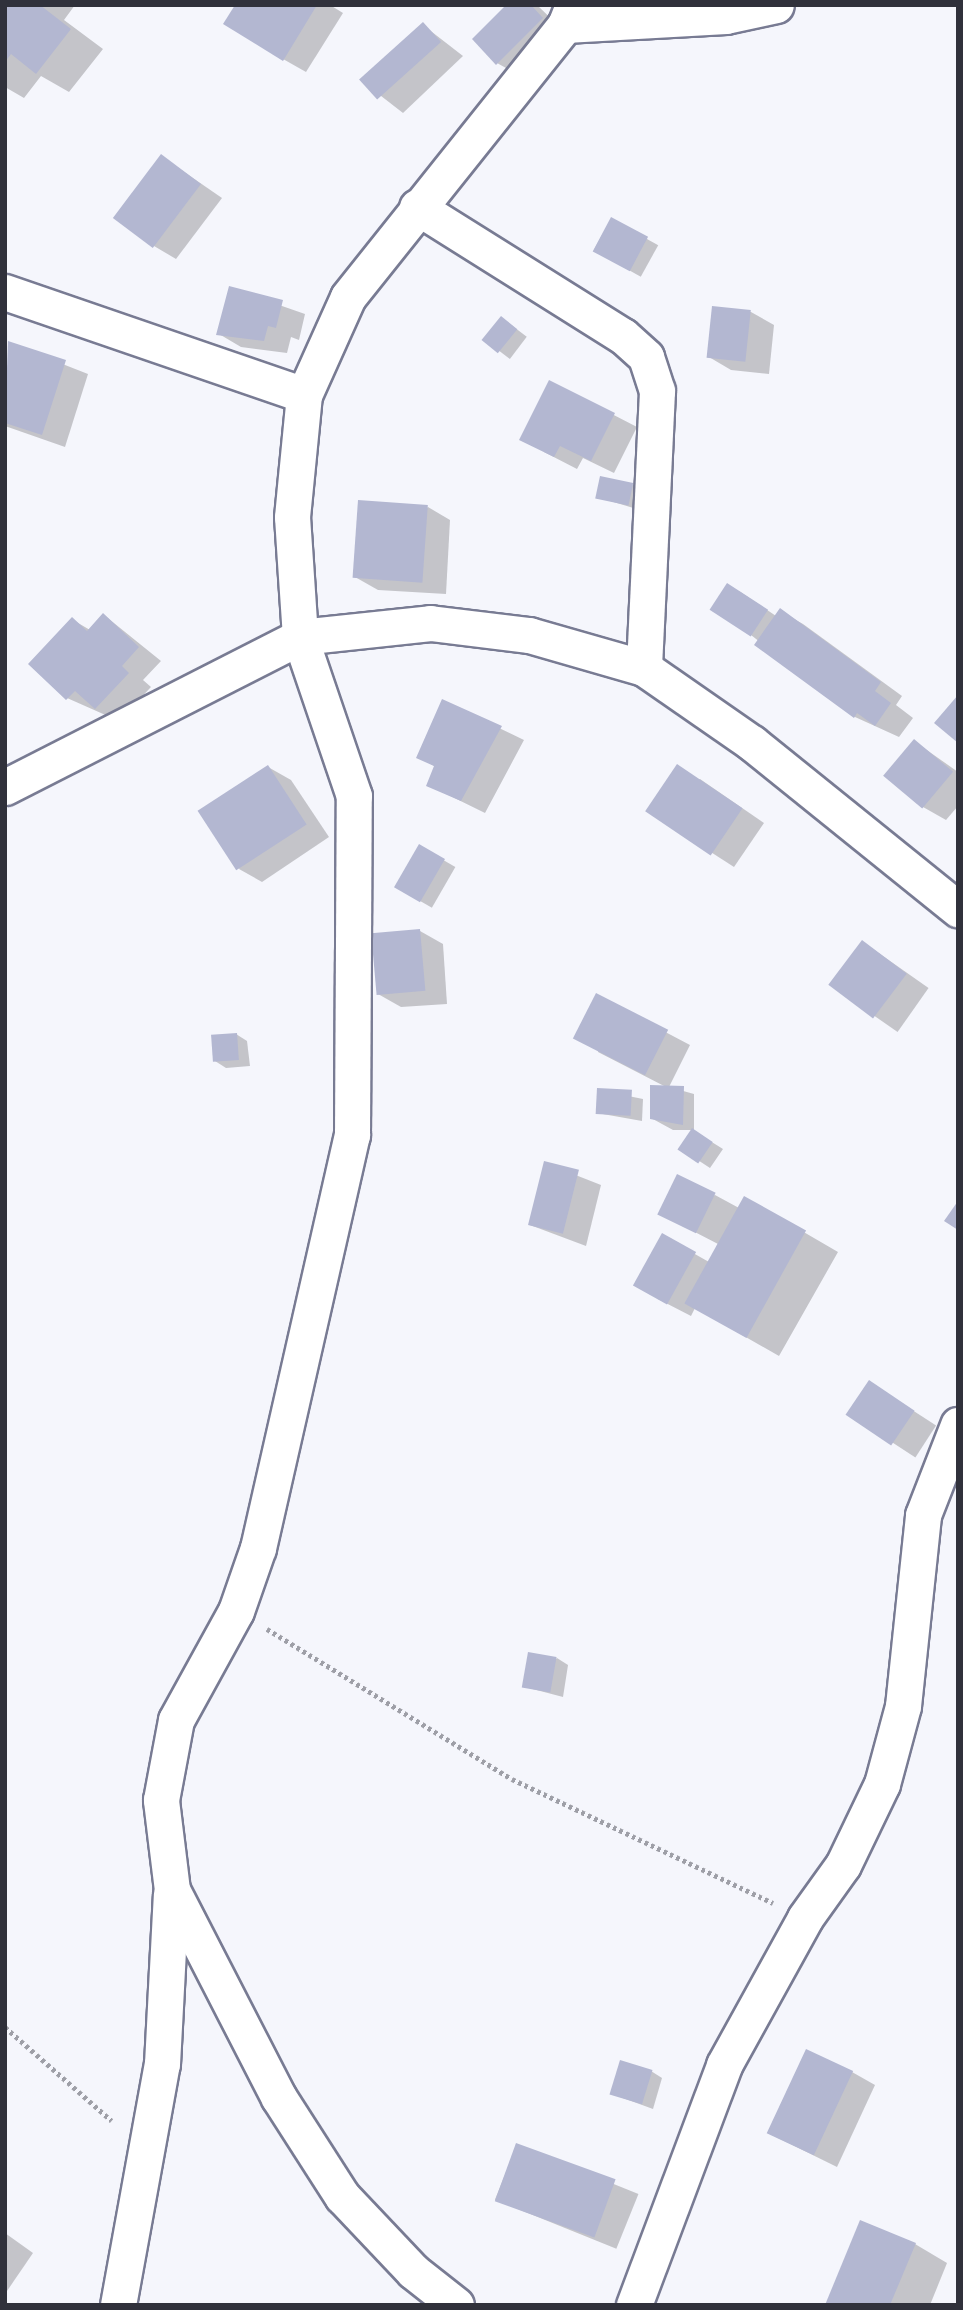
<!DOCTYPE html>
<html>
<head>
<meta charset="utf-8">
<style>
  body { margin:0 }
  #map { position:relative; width:963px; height:2310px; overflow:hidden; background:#f5f6fc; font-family:Raleway,sans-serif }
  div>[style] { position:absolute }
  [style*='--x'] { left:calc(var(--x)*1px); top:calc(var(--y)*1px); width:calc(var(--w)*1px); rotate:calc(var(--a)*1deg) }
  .shadow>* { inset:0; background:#0003; transform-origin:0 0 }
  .building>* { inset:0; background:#b3b7d1; transform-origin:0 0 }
  .path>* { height:4.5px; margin-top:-2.25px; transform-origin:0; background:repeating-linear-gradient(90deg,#9e9fa7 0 3.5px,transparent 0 7px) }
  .roads { filter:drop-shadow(2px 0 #787b93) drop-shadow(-2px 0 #787b93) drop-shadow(0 2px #787b93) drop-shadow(0 -2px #787b93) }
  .minor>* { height:35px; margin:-17.5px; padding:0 17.5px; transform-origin:17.5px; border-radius:17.5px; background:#fff }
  span { translate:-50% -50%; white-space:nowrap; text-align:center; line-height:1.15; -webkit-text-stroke:5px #f5f6fc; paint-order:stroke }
  .frame { position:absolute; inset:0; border:7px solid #30313b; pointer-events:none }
</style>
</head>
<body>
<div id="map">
  <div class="shadow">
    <div style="clip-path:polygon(5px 5px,75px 5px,64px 20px,103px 49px,69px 92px,41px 76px,24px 98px,5px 87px)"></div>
    <div style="clip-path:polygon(237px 5px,330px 5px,343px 13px,306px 72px,283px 59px)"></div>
    <div style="clip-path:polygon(509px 5px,537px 5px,565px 32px,520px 76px,497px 63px)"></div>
    <div style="clip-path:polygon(423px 25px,463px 56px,403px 113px,363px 82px)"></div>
    <div style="clip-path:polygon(161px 156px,222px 198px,176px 259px,154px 246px)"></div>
    <div style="left:611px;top:219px;width:54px;height:36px;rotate:29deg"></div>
    <div style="clip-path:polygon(230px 288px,305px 314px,299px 340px,291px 337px,287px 353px,241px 347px,219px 334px)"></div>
    <div style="clip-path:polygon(713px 308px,751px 312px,774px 325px,769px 374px,731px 370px,709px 357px)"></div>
    <div style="left:502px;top:318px;width:31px;height:28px;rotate:37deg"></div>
    <div style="clip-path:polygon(9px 343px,88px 374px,65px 447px,5px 426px)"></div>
    <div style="clip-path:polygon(550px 382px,637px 427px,614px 473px,583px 458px,577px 469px,544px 452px)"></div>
    <div style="clip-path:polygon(633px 485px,644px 491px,640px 510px,597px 497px)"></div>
    <div style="clip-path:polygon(428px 507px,450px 520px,446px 594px,378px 590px,355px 577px)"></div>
    <div style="clip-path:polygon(739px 591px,776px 616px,780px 611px,803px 624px,902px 696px,896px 705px,913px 718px,899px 737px,855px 717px,751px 635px)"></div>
    <div style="clip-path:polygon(104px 615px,161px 661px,143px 680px,151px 687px,119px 721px,67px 698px,73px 620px,90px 630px)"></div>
    <div style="clip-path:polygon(443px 701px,524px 740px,485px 813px,428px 785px,436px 767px,418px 757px)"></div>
    <div style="clip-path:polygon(914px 741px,958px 772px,958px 806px,946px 820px,923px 807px)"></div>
    <div style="clip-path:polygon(268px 767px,291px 780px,329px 837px,262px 882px,239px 869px)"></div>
    <div style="clip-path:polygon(700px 779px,764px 823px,734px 867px,647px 811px)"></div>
    <div style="left:419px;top:846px;width:42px;height:47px;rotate:30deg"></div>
    <div style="clip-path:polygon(420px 931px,443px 944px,447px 1004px,401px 1007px,378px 994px)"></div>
    <div style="left:863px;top:942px;width:80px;height:54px;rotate:35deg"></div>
    <div style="clip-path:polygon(597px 996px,690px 1045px,669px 1087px,694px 1094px,694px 1131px,723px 1149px,710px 1168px,681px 1149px,693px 1130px,673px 1130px,651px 1118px,666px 1087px,598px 1052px)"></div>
    <div style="clip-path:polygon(236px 1034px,247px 1041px,250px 1066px,226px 1068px,215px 1061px)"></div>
    <div style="clip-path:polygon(599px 1090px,643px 1099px,642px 1121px,597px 1113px)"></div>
    <div style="clip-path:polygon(545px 1163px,601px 1185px,586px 1246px,530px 1225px)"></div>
    <div style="clip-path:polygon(715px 1195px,739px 1208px,745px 1198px,838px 1252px,779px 1356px,695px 1308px,691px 1316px,658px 1299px,663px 1236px,709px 1262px,718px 1244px,660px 1214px)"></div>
    <div style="left:869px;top:1382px;width:80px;height:38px;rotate:33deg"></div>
    <div style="clip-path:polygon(557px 1658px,568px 1665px,563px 1697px,525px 1687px)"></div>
    <div style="clip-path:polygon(651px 2071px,662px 2078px,653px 2109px,612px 2094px)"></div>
    <div style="clip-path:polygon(852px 2072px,875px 2085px,837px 2167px,768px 2133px)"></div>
    <div style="left:517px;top:2145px;width:131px;height:59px;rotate:22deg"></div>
    <div style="clip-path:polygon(5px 2233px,33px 2253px,7px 2291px,5px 2290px)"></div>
    <div style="clip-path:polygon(915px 2244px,947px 2263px,930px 2305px,827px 2305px)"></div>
  </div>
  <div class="building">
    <div style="clip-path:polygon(5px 5px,40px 5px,71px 29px,36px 74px,11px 54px,5px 62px)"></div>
    <div style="clip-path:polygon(235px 5px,317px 5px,283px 61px,223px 24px)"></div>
    <div style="clip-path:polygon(506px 5px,531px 5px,543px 18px,496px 65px,472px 39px)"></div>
    <div style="left:423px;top:22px;width:27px;height:86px;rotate:48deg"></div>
    <div style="left:161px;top:154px;width:50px;height:80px;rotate:37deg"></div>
    <div style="left:611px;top:217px;width:42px;height:39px;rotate:28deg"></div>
    <div style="clip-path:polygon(229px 286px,283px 300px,276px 328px,268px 326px,264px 341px,216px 335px)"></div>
    <div style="left:712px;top:306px;width:39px;height:52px;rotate:6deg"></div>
    <div style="left:501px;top:316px;width:21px;height:31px;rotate:39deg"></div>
    <div style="clip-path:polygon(8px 341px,66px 360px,42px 435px,5px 423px)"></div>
    <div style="clip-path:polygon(549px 380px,615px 413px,591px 461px,560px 446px,554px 457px,519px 440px)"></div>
    <div style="left:600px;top:476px;width:34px;height:23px;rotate:12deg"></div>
    <div style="left:358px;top:500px;width:70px;height:78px;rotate:4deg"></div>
    <div style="left:727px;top:583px;width:49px;height:32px;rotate:33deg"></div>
    <div style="clip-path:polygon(780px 608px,881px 682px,875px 691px,891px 703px,875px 726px,857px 713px,854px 718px,754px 645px)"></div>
    <div style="clip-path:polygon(103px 613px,139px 647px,122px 666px,129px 673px,95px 709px,75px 691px,66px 700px,28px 664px,72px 617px,87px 631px)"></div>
    <div style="clip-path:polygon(958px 695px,958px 743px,934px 723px)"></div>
    <div style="clip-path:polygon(442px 699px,502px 726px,461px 801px,426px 786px,434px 766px,416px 758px)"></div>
    <div style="left:914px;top:739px;width:51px;height:48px;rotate:40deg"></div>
    <div style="left:677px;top:764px;width:79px;height:57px;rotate:34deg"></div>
    <div style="left:268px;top:765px;width:71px;height:84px;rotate:57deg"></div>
    <div style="left:419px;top:844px;width:30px;height:50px;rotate:30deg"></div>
    <div style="left:420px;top:929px;width:62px;height:49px;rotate:85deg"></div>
    <div style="left:862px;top:940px;width:56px;height:56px;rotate:37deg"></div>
    <div style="left:596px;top:993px;width:81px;height:51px;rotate:27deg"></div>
    <div style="left:237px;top:1033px;width:27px;height:26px;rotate:86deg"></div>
    <div style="clip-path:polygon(650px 1085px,684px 1086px,683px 1125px,650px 1119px)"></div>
    <div style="left:597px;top:1088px;width:35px;height:26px;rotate:3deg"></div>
    <div style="left:692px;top:1128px;width:25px;height:26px;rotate:34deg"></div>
    <div style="left:544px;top:1161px;width:36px;height:66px;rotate:14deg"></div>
    <div style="left:677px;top:1174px;width:43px;height:45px;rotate:26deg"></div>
    <div style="left:744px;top:1196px;width:71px;height:123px;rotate:29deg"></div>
    <div style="clip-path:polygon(958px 1201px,958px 1230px,944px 1221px)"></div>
    <div style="left:662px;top:1233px;width:39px;height:60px;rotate:29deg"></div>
    <div style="left:869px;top:1380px;width:55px;height:42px;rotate:34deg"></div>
    <div style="left:528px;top:1652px;width:29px;height:36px;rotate:10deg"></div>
    <div style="left:806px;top:2049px;width:52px;height:93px;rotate:25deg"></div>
    <div style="left:620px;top:2060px;width:34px;height:36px;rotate:17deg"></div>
    <div style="left:516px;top:2143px;width:106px;height:62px;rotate:20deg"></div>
    <div style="clip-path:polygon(860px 2220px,916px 2243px,890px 2305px,825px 2305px)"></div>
  </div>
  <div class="path">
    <div style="--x:267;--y:1629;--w:287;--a:31.5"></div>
    <div style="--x:512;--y:1779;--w:289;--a:25.4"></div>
    <div style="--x:5;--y:2027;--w:142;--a:41.3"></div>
  </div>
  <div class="roads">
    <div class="minor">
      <div style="--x:565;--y:25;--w:161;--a:-3.2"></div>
      <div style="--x:726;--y:16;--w:51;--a:-12.4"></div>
      <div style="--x:417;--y:207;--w:243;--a:32.1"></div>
      <div style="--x:623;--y:336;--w:31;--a:42"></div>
      <div style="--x:646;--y:357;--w:36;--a:72"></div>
      <div style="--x:657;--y:391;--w:277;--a:92.7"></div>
      <div style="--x:5;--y:292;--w:316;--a:19"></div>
      <div style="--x:5;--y:787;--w:331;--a:-27"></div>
      <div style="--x:300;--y:637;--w:131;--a:-6.1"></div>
      <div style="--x:430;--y:623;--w:100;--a:6.9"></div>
      <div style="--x:529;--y:635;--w:120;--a:16"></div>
      <div style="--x:644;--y:668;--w:131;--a:34.8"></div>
      <div style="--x:752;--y:743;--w:265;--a:38.9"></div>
      <div style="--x:118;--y:2305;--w:245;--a:-79.7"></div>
      <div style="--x:162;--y:2064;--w:170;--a:-87"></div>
      <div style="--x:456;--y:2305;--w:55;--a:-141.7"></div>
      <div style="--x:413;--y:2271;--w:103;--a:-133.4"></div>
      <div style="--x:342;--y:2196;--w:117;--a:-122.7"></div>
      <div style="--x:279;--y:2098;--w:234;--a:-117.2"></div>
      <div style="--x:172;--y:1890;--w:91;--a:-97"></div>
      <div style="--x:161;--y:1800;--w:81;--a:-79.4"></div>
      <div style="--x:176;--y:1720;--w:124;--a:-61.2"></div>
      <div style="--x:236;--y:1611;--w:67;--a:-70.8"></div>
      <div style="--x:258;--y:1548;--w:424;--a:-77.2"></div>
      <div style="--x:352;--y:1135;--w:339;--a:-89.7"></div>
      <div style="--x:354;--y:796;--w:168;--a:-108.8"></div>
      <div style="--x:300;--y:637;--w:120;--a:-93.8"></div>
      <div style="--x:292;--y:517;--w:123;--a:-84.4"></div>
      <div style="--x:304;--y:395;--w:107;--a:-65.8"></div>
      <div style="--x:348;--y:297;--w:348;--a:-51.4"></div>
      <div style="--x:565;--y:25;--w:22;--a:-68"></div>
      <div style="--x:634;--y:2305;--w:256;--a:-69.4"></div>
      <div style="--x:724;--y:2065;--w:168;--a:-61.1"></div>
      <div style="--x:805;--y:1918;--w:65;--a:-54.4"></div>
      <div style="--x:843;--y:1865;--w:90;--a:-64.3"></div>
      <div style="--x:882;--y:1784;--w:81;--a:-74.9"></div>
      <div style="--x:903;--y:1706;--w:192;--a:-84"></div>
      <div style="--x:923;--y:1515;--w:97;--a:-68.7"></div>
    </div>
  </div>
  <div class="frame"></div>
</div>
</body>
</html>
